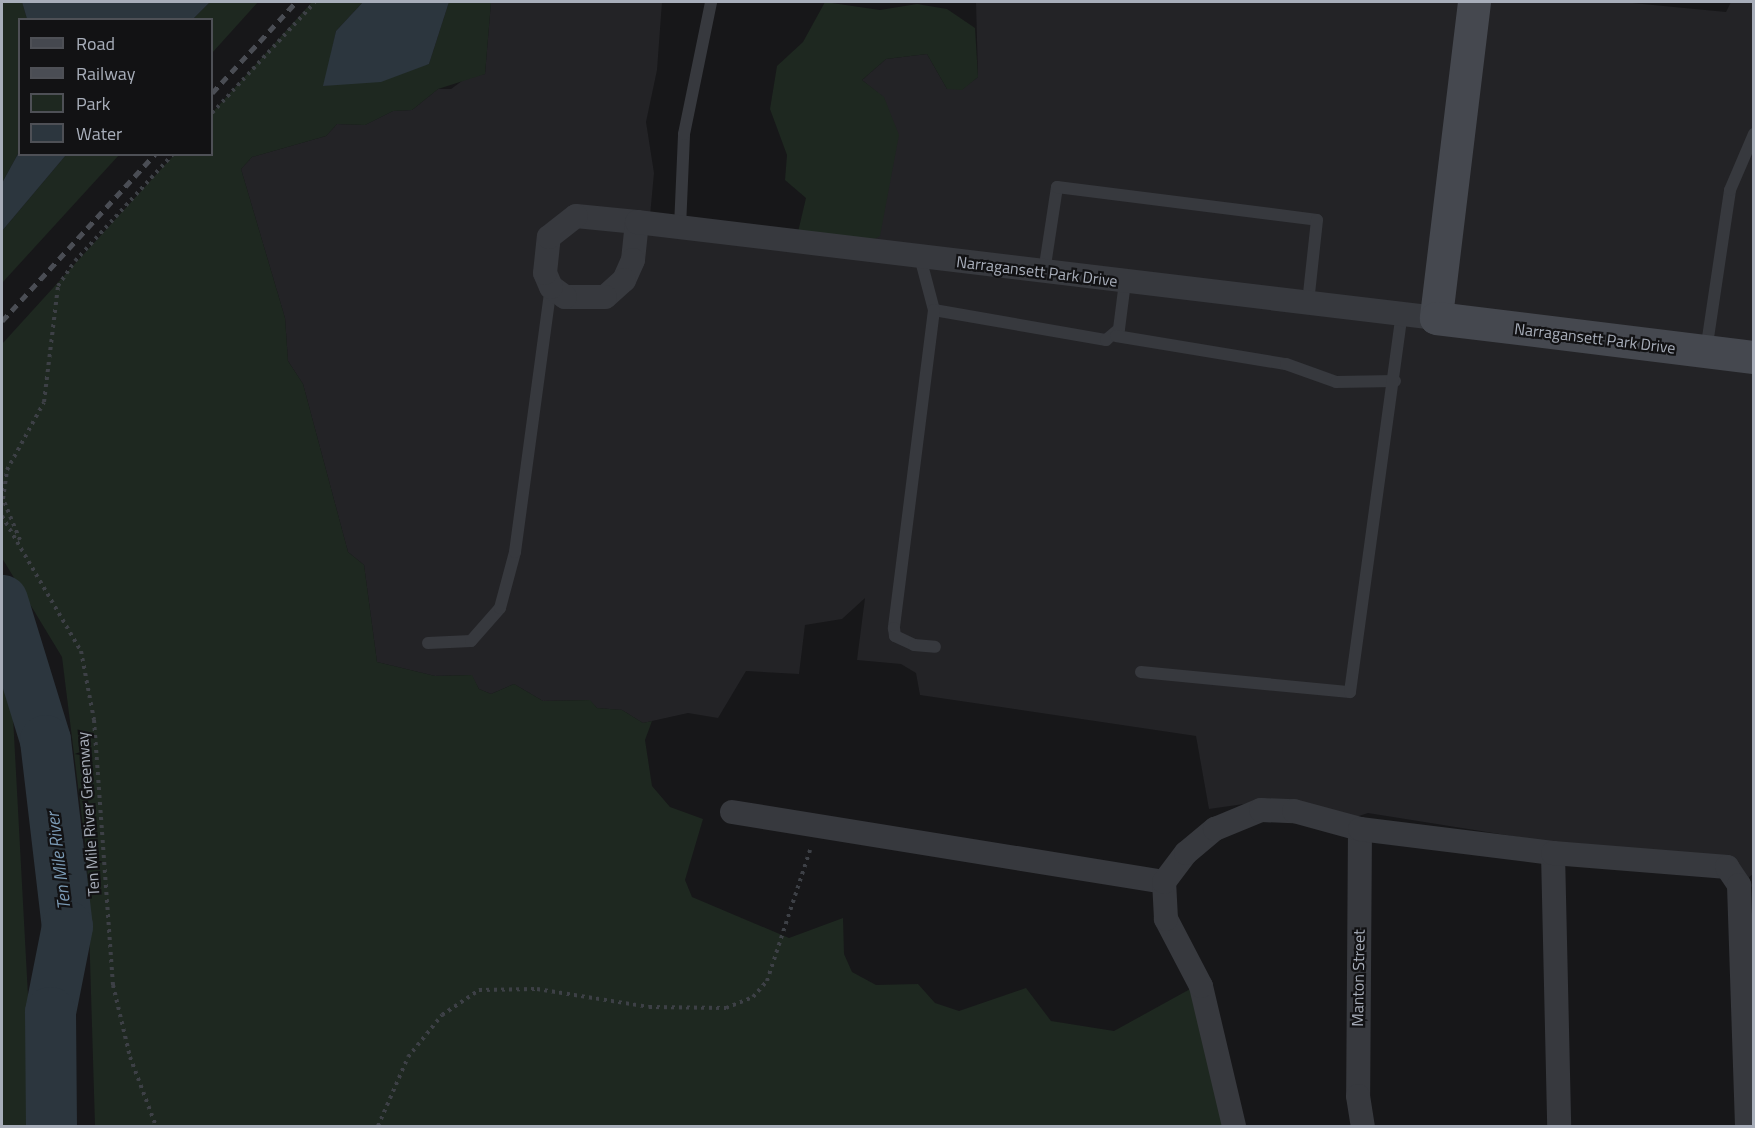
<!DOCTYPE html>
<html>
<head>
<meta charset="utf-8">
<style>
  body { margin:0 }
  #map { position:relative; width:1755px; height:1128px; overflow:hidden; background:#171719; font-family:"Titillium Web",sans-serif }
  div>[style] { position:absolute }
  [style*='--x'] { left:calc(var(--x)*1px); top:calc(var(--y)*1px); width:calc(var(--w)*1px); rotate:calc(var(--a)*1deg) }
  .built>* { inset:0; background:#232326 }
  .green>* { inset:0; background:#1e2820 }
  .water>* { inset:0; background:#2c363e }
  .river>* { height:51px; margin:-25.5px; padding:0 25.5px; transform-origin:25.5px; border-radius:25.5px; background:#2c363e }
  .path>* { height:4px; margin-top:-2px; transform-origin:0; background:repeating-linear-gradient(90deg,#3d4046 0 3px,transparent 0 7.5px) }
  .lane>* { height:12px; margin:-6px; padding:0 6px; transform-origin:6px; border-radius:6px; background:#37393e }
  .street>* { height:24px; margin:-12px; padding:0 12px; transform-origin:12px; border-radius:12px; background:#37393e }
  .secondary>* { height:33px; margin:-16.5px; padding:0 16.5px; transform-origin:16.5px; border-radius:16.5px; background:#45484f }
  .rail>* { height:4.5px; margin-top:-2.25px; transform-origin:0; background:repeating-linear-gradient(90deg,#4a4d54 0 8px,transparent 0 14px) }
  span { translate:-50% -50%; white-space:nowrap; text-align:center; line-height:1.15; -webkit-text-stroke:4.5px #121214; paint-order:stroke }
  .street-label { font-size:16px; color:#a8aeba }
  .water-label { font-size:18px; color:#7c9cb7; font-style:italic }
  .frame { position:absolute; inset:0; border:3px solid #a8aeba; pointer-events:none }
  .legend { position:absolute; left:18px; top:18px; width:195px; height:138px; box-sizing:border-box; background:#121214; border:2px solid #4e5056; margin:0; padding:8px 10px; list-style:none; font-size:18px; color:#a8aeba }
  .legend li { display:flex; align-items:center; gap:12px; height:30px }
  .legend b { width:30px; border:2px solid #4e5056 }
</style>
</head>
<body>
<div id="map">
  <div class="built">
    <div style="clip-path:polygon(491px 2px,662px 2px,657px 70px,646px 122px,654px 173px,650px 216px,873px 240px,884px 98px,862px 80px,886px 59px,927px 54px,947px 89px,962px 89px,978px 77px,976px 2px,1622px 2px,1726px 12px,1731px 2px,1753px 2px,1753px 874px,1738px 886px,1719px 869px,1368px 813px,1350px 819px,1265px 801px,1209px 809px,1196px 736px,920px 695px,916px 673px,901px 664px,857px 660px,865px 598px,842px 619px,805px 625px,799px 674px,746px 671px,718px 718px,688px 713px,643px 723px,622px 710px,597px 708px,589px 700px,543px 701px,514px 684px,491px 694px,479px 689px,471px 675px,435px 676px,377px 662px,364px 565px,348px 552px,303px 384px,288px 361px,285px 318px,241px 169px,252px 157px,326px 136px,337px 124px,365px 125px,393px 111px,412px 110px,438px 89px,451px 89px,466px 78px,485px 74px)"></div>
  </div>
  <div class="green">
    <div style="clip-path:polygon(2px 2px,22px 2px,27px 19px,20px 20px,19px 152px,2px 183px)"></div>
    <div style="clip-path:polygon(210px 2px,258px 2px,212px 53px,212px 20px,192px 20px)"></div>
    <div style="clip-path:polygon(312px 2px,363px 2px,336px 31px,324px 86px,429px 64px,449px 2px,491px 2px,485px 74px,438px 89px,412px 110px,393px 111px,365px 125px,337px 124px,326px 136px,252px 157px,241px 169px,285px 318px,288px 361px,303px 384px,348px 552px,364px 565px,377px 662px,435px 676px,472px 675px,479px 689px,491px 694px,514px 684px,543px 701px,590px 700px,597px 708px,622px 710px,643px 723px,652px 721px,645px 740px,652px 786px,670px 807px,703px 819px,685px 880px,692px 897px,789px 938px,843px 918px,844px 954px,852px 972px,876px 985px,918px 984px,935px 1003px,959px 1011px,1026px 988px,1051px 1021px,1114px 1031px,1192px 988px,1232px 1126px,95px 1126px,87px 859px,62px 657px,2px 558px,2px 344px,174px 155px,212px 154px,212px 113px)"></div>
    <div style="clip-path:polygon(825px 2px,880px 10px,917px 4px,947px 9px,975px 28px,978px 77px,962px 90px,947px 89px,927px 54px,886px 59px,862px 80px,884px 97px,899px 135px,880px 236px,873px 240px,798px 232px,806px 198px,785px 180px,787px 155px,770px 109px,777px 66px,803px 42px)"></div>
    <div style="clip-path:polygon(66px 155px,119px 155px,2px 283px,2px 231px)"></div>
    <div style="clip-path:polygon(2px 663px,12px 698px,35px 1126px,2px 1126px)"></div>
  </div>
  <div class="water">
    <div style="clip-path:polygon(22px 2px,210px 2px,192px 20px,27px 19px)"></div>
    <div style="clip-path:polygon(363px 2px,449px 2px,429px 64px,381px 82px,323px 86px,336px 31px)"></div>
    <div style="clip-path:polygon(19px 152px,66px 155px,2px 231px,2px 183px)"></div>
  </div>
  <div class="river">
    <div style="--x:2;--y:600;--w:146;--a:72.9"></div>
    <div style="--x:45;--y:740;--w:187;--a:83.3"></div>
    <div style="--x:67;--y:926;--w:88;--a:101.2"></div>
    <div style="--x:50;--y:1012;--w:114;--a:89.5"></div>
  </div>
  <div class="path">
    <div style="--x:212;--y:113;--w:151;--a:-47.1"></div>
    <div style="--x:2;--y:516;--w:156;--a:59.7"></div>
    <div style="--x:81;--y:651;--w:70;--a:79.3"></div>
    <div style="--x:94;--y:720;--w:266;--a:85.9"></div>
    <div style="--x:113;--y:985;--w:74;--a:76.7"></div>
    <div style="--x:130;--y:1057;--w:74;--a:69.4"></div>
    <div style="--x:20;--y:540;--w:44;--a:-112.5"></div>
    <div style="--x:3;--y:499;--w:29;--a:-82"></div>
    <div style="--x:7;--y:470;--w:77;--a:-61.4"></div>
    <div style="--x:44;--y:402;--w:117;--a:-83.1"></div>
    <div style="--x:58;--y:286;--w:30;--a:-56"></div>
    <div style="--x:75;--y:261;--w:145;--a:-47.5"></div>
    <div style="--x:378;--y:1126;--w:75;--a:-66.5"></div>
    <div style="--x:408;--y:1057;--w:54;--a:-51"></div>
    <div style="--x:442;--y:1015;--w:45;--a:-34"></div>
    <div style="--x:479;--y:990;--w:58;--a:-1"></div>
    <div style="--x:537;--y:989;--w:113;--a:9.1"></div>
    <div style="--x:649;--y:1007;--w:77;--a:0.7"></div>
    <div style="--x:726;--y:1008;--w:29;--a:-22"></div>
    <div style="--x:753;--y:997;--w:21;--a:-49"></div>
    <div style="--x:767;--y:981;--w:138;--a:-71.8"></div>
  </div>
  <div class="lane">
    <div style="--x:680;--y:227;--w:93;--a:-87.5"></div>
    <div style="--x:684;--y:134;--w:135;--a:-78.4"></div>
    <div style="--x:920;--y:257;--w:55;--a:75.2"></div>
    <div style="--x:934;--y:310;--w:175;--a:9.9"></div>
    <div style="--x:1106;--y:340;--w:17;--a:-40"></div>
    <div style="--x:1119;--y:329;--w:47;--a:-82.7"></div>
    <div style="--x:1044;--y:272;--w:86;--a:-81.3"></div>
    <div style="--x:1057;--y:187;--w:262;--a:7.2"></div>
    <div style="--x:1317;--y:220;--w:83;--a:96.2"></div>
    <div style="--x:934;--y:310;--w:321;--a:97.2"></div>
    <div style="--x:894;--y:628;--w:8;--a:83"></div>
    <div style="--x:895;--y:636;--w:21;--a:25"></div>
    <div style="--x:914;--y:645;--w:21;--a:5"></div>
    <div style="--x:1116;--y:336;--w:172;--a:9.4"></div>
    <div style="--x:1286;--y:364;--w:53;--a:19.8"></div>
    <div style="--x:1336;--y:382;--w:59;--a:-1"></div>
    <div style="--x:1706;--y:351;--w:163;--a:-81.5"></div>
    <div style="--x:1730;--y:190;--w:61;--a:-66.8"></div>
    <div style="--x:428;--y:643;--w:43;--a:-2.7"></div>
    <div style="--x:471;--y:641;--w:44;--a:-48.7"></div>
    <div style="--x:500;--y:608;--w:58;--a:-75"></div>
    <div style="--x:515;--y:552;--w:267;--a:-82.3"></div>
    <div style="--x:1141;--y:672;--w:210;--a:5.5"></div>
    <div style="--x:1350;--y:692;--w:382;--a:-82.2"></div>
  </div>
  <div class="street">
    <div style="--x:576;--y:216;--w:61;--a:5.6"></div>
    <div style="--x:637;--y:222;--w:38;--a:96"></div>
    <div style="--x:633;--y:260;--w:22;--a:114"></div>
    <div style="--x:624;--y:280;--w:25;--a:138"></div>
    <div style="--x:605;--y:297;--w:40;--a:180"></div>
    <div style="--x:565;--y:297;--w:17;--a:-144"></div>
    <div style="--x:551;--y:287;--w:15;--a:-113"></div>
    <div style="--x:545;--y:273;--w:36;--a:-84"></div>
    <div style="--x:549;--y:237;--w:34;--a:-38"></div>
    <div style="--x:637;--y:222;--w:805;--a:6.85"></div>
    <div style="--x:732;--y:812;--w:438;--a:9.2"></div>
    <div style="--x:1360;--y:829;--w:267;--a:90.4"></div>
    <div style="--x:1358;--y:1096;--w:30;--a:81"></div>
    <div style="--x:1553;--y:853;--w:273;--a:88.7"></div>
    <div style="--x:1234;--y:1126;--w:144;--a:-103.3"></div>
    <div style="--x:1201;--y:986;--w:76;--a:-117.6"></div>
    <div style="--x:1166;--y:919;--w:37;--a:-93"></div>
    <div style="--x:1164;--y:882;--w:36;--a:-53"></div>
    <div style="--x:1186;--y:853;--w:38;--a:-40"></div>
    <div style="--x:1215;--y:829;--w:50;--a:-22.4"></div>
    <div style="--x:1261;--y:810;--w:33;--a:2"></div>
    <div style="--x:1294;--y:811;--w:68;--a:15.3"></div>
    <div style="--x:1360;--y:829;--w:194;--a:7.1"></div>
    <div style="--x:1553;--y:853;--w:175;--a:4.6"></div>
    <div style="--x:1727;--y:867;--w:22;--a:56"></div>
    <div style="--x:1739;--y:885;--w:241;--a:88.1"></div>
  </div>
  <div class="secondary">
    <div style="--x:1474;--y:2;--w:318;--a:96.9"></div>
    <div style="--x:1436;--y:318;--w:320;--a:7"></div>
  </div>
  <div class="rail">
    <div style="--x:212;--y:93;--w:124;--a:-47.3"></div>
    <div style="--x:2;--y:321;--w:226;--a:-47.5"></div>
  </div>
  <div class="street-label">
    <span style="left:1037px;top:271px;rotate:7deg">Narragansett Park Drive</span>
    <span style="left:1595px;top:338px;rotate:7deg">Narragansett Park Drive</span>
    <span style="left:88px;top:814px;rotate:-94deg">Ten Mile River Greenway</span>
    <span style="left:1358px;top:978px;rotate:-89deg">Manton Street</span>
  </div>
  <div class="water-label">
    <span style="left:59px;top:861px;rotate:-97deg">Ten Mile River</span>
  </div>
  <div class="frame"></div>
  <ul class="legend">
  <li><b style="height:8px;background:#45484f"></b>Road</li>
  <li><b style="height:8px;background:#4a4d54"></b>Railway</li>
  <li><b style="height:16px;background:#1e2820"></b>Park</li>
  <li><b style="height:16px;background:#2c363e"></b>Water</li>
  </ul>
</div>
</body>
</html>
